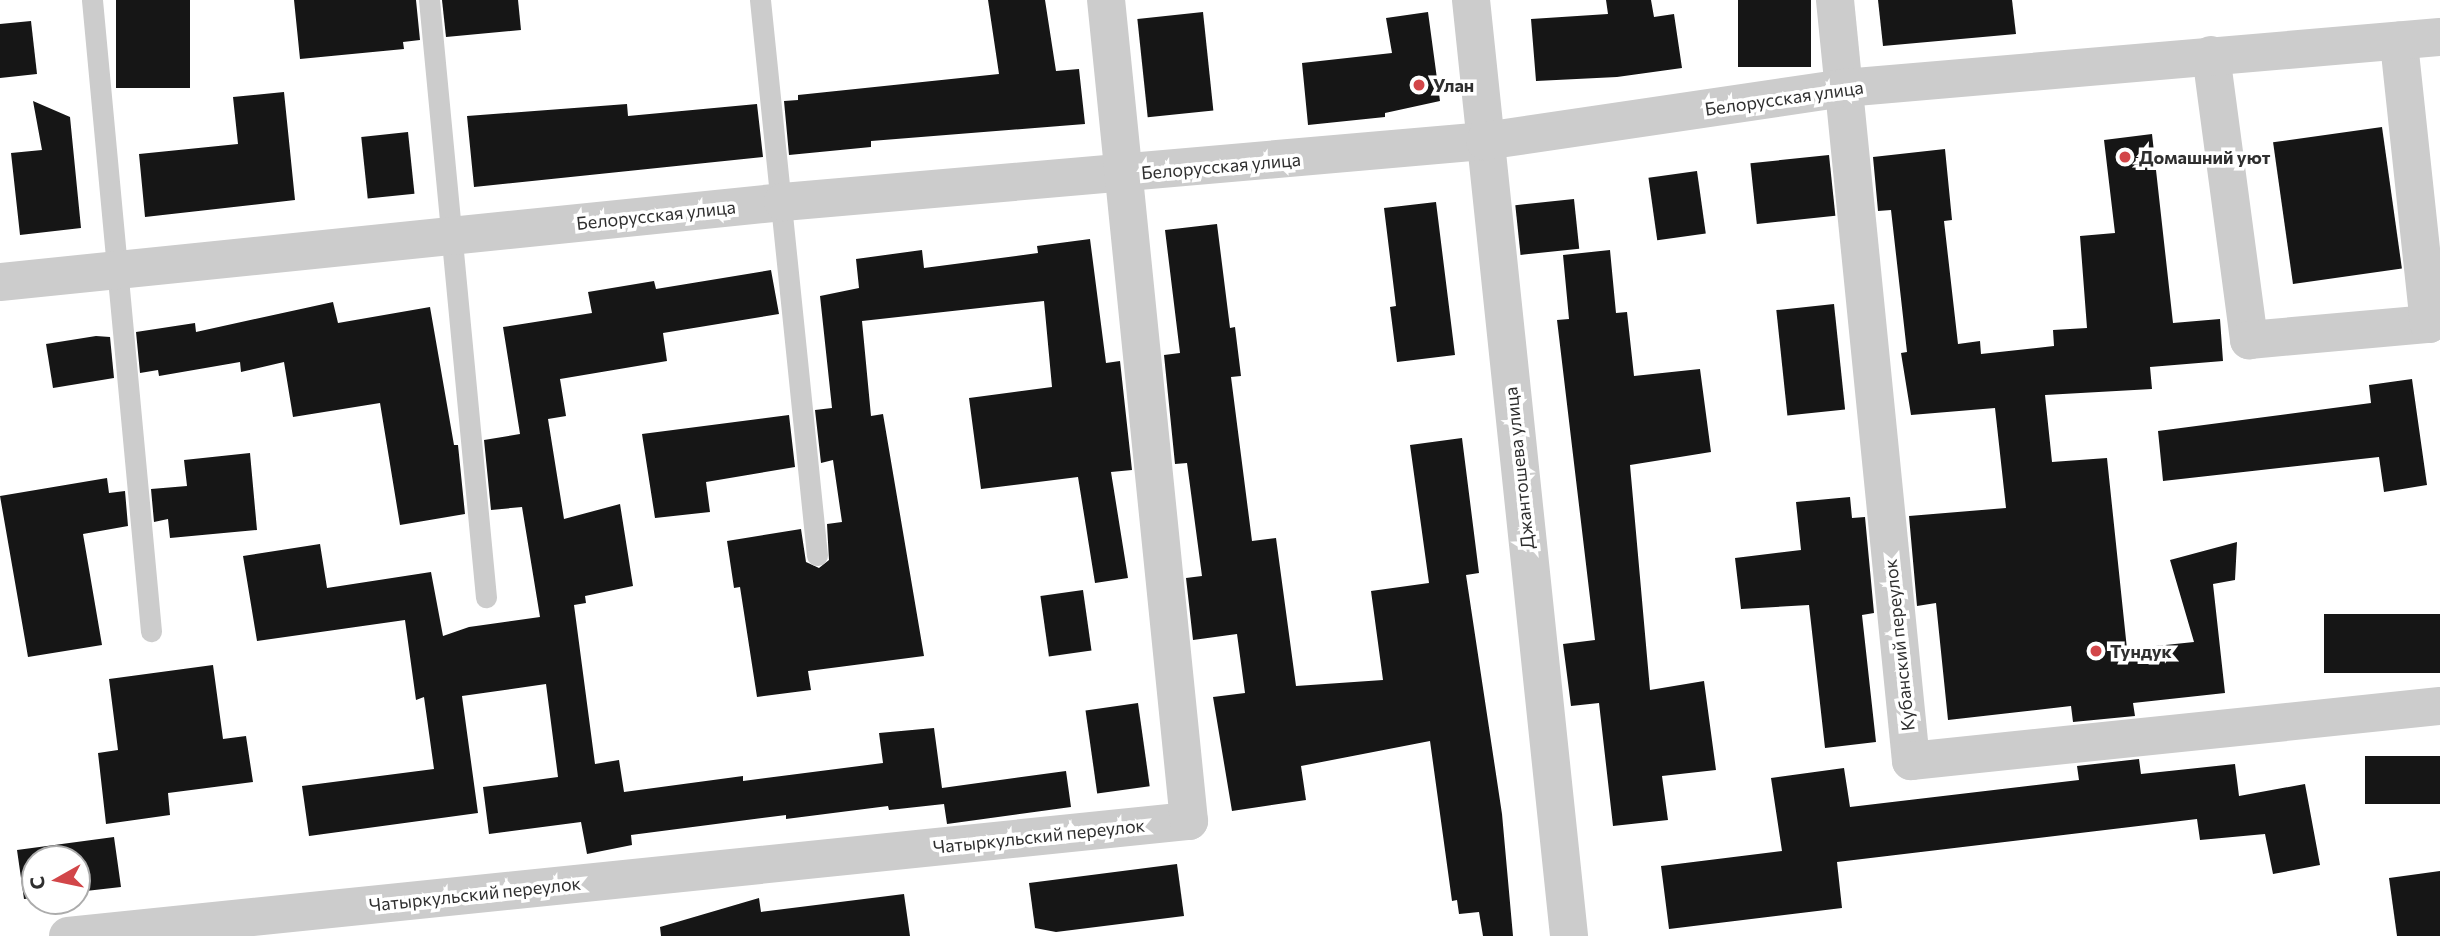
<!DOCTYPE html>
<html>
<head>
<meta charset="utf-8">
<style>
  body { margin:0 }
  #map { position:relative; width:2440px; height:936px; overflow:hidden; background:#fff; font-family:Commissioner,sans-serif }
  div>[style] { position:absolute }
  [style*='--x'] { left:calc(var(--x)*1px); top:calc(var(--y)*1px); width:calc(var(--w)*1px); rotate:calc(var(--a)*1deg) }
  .building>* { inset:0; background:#161616; transform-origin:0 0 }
  .lane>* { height:21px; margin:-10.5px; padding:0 10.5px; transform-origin:10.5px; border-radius:10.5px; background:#ccc }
  .street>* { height:38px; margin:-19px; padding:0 19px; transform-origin:19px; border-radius:19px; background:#ccc }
  .dots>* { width:19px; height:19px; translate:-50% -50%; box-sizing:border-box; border:4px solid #fff; border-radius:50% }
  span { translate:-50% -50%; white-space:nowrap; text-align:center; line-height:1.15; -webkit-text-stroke:7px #fff; paint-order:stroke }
  .poi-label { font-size:18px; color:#2f2f2f; font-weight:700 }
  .left { translate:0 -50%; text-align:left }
  .street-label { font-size:18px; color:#2f2f2f }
  .north { position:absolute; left:21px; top:845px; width:70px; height:70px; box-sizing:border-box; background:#fff; border:2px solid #acacac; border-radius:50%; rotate:261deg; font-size:19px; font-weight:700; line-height:28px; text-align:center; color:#2f2f2f }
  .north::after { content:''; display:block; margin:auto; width:24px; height:32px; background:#d24649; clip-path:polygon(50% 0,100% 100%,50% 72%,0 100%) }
</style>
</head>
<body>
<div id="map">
  <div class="building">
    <div style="left:116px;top:0;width:74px;height:88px"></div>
    <div style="clip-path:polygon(294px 0,416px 0,420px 40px,403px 42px,404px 49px,300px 59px)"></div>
    <div style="clip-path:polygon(442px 0,518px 0,521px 30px,446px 37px)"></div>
    <div style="clip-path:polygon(988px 0,1045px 0,1056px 71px,1079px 69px,1085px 124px,871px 141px,871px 147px,789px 155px,784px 101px,798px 100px,798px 95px,999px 74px)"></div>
    <div style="clip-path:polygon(1606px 0,1651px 0,1654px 17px,1674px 14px,1682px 68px,1617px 77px,1536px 81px,1531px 19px,1608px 14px)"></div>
    <div style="left:1738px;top:0;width:73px;height:67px"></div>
    <div style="clip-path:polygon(1878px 0,2012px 0,2016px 34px,1883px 46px)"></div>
    <div style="left:1203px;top:12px;width:99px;height:66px;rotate:84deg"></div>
    <div style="clip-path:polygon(1428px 12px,1440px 101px,1385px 113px,1385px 117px,1308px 125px,1302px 63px,1392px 53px,1386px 18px)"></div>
    <div style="clip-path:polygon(31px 21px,37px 74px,0 78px,0 24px)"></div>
    <div style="clip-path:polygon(284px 92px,295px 200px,145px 217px,139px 154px,238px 144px,233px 97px)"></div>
    <div style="clip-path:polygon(33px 101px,70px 117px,81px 228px,20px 235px,11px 153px,42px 150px)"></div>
    <div style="clip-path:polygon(627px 104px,628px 116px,757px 104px,763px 157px,474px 187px,467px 116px)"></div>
    <div style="left:2382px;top:127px;width:143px;height:110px;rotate:82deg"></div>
    <div style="left:408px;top:132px;width:62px;height:47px;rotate:84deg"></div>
    <div style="clip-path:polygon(2152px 134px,2173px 323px,2220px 319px,2223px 361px,2150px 367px,2152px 389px,2045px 395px,2052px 462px,2107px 458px,2127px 649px,2194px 642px,2170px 560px,2237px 542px,2235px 580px,2213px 584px,2225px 693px,2133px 703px,2135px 716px,2073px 722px,2071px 706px,1948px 720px,1936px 603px,1917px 606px,1909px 516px,2006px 508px,1995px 408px,1911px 415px,1901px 353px,1907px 352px,1891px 210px,1878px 211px,1873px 157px,1945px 149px,1952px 220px,1944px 221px,1958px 344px,1980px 341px,1981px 354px,2054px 346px,2053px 330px,2087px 328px,2080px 236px,2115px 233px,2104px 140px)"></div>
    <div style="left:1829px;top:155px;width:61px;height:79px;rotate:84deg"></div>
    <div style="left:1697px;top:171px;width:63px;height:49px;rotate:82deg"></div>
    <div style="left:1574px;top:199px;width:50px;height:59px;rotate:84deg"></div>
    <div style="clip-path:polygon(1436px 202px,1455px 355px,1397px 362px,1390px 307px,1396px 306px,1384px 208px)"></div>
    <div style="clip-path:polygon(1217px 224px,1230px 328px,1235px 327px,1241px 376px,1231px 377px,1252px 541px,1276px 538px,1296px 686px,1383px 680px,1371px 591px,1429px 583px,1410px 445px,1462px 438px,1479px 573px,1466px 575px,1502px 814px,1513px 936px,1483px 936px,1479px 912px,1459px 914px,1457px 900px,1452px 901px,1430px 741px,1301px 766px,1306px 800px,1232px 811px,1213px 697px,1245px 693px,1237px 634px,1193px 640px,1186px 578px,1202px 576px,1187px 463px,1175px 464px,1164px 355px,1180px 353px,1165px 230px)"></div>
    <div style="clip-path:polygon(1090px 239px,1106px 363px,1120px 361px,1132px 470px,1111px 472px,1128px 578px,1095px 583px,1078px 477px,981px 489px,969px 398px,1052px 387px,1044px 301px,862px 321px,871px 416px,883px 414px,924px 656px,808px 671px,811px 690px,757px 697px,740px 587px,734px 588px,727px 541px,801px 529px,806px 562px,819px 568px,829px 560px,827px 524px,842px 522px,833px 460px,821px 463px,815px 410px,832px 408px,820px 296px,859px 288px,856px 259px,922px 250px,924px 268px,1038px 253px,1037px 246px)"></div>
    <div style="clip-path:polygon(1610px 250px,1616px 313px,1627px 312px,1634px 376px,1700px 369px,1711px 452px,1630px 465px,1650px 690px,1704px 681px,1716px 770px,1662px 776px,1668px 820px,1613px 826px,1599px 703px,1571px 706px,1563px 644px,1595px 640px,1557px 320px,1569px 319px,1563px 255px)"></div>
    <div style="clip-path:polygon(771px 270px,779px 314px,663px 333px,667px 361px,560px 379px,566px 416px,548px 419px,564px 519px,620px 504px,633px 586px,585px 596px,586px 603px,574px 605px,595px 764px,619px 760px,624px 792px,743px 776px,743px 781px,883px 763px,879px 733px,934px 728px,942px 788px,1066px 771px,1071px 807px,947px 824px,944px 804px,889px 810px,888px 806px,786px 819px,786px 815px,631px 835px,632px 845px,587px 854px,581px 822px,489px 834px,483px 787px,558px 777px,546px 684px,462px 696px,478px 813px,309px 836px,302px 786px,434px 769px,424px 697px,416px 700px,405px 620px,257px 641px,243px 556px,320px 544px,327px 588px,431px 572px,443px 636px,469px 627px,540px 617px,522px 507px,491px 510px,484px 440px,520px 434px,503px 327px,592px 313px,588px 292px,654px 281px,656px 289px)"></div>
    <div style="clip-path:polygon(333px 302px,338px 323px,430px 307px,454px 445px,458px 445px,465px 514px,400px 525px,380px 403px,293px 417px,284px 362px,241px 372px,240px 362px,159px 376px,158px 370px,140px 373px,136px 332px,195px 323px,196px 332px)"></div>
    <div style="left:1834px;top:304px;width:106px;height:58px;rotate:84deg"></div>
    <div style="clip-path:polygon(96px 336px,110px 337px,114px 378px,53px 388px,46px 344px)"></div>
    <div style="clip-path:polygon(2412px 379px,2427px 485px,2384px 492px,2379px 457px,2163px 481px,2158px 431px,2371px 403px,2369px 385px)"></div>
    <div style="clip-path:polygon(789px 415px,795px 467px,706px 482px,710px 512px,655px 518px,642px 434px)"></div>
    <div style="clip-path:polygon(250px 453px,257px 530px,170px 538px,168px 519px,154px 522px,151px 489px,187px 486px,184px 460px)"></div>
    <div style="clip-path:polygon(107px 478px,109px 493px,125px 491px,128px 526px,83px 534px,102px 645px,28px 657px,0 496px)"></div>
    <div style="clip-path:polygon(1850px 497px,1852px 518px,1865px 517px,1874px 613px,1862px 615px,1876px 742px,1825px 748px,1809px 605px,1741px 609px,1735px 558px,1801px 550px,1796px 502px)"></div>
    <div style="left:1083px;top:590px;width:61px;height:43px;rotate:82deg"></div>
    <div style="left:2440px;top:614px;width:59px;height:116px;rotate:90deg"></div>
    <div style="clip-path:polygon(213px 665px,223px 739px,246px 736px,253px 782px,168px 793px,170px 815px,106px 824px,98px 753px,118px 750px,109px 679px)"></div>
    <div style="left:1138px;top:703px;width:84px;height:53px;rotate:82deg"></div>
    <div style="left:2440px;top:756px;width:48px;height:75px;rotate:90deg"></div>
    <div style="clip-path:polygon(2139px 759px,2141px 774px,2235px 764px,2239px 796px,2305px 784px,2320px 865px,2273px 874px,2265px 834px,2200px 840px,2197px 819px,1837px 862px,1842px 908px,1669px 929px,1661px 866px,1782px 851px,1771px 778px,1844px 768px,1850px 807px,2079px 780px,2077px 766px)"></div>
    <div style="clip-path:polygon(114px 837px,121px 887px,77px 892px,77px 859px,35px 859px,35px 898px,24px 899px,17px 850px)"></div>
    <div style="clip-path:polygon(1177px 864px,1184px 916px,1056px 932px,1035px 928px,1029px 883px)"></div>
    <div style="clip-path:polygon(2440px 871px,2440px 936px,2397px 936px,2389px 878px)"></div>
    <div style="clip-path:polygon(904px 894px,910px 936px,661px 936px,660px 927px,759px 898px,761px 912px)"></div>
  </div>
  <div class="lane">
    <div style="--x:92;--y:0;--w:634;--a:84.66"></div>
    <div style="--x:429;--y:0;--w:600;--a:84.55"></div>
    <div style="--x:760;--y:0;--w:558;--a:84.14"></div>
  </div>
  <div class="street">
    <div style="--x:1471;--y:0;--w:941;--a:84.02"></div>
    <div style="--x:1835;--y:0;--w:765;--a:84.3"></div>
    <div style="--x:1911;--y:761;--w:532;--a:-5.94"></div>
    <div style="--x:2211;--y:55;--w:288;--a:82.4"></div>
    <div style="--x:2249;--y:340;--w:181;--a:-5.1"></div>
    <div style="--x:2429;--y:324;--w:285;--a:-96.1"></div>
    <div style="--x:0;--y:282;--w:787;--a:-5.83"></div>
    <div style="--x:783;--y:202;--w:705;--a:-4.97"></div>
    <div style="--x:1485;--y:141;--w:363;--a:-8.4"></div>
    <div style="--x:1844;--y:88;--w:598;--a:-4.89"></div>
    <div style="--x:68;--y:936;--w:1127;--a:-5.86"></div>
    <div style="--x:1189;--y:821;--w:825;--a:-95.77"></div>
  </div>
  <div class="dots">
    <div style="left:1419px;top:85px;background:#d24649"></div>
    <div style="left:2125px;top:157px;background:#d24649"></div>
    <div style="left:2096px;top:651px;background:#d24649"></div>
  </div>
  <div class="poi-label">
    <span class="left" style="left:1433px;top:85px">Улан</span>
    <span class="left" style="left:2139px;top:157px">Домашний уют</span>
    <span class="left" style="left:2110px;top:651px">Тундук</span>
  </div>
  <div class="street-label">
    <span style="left:1784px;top:98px;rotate:-8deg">Белорусская улица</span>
    <span style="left:1221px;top:166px;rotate:-5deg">Белорусская улица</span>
    <span style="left:656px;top:215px;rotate:-6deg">Белорусская улица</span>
    <span style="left:1519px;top:468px;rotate:-96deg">Джантошева улица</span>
    <span style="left:1899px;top:645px;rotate:-96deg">Кубанский переулок</span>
    <span style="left:1039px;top:836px;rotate:-6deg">Чатыркульский переулок</span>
    <span style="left:475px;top:894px;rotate:-6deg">Чатыркульский переулок</span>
  </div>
  <div class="north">С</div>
</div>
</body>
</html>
